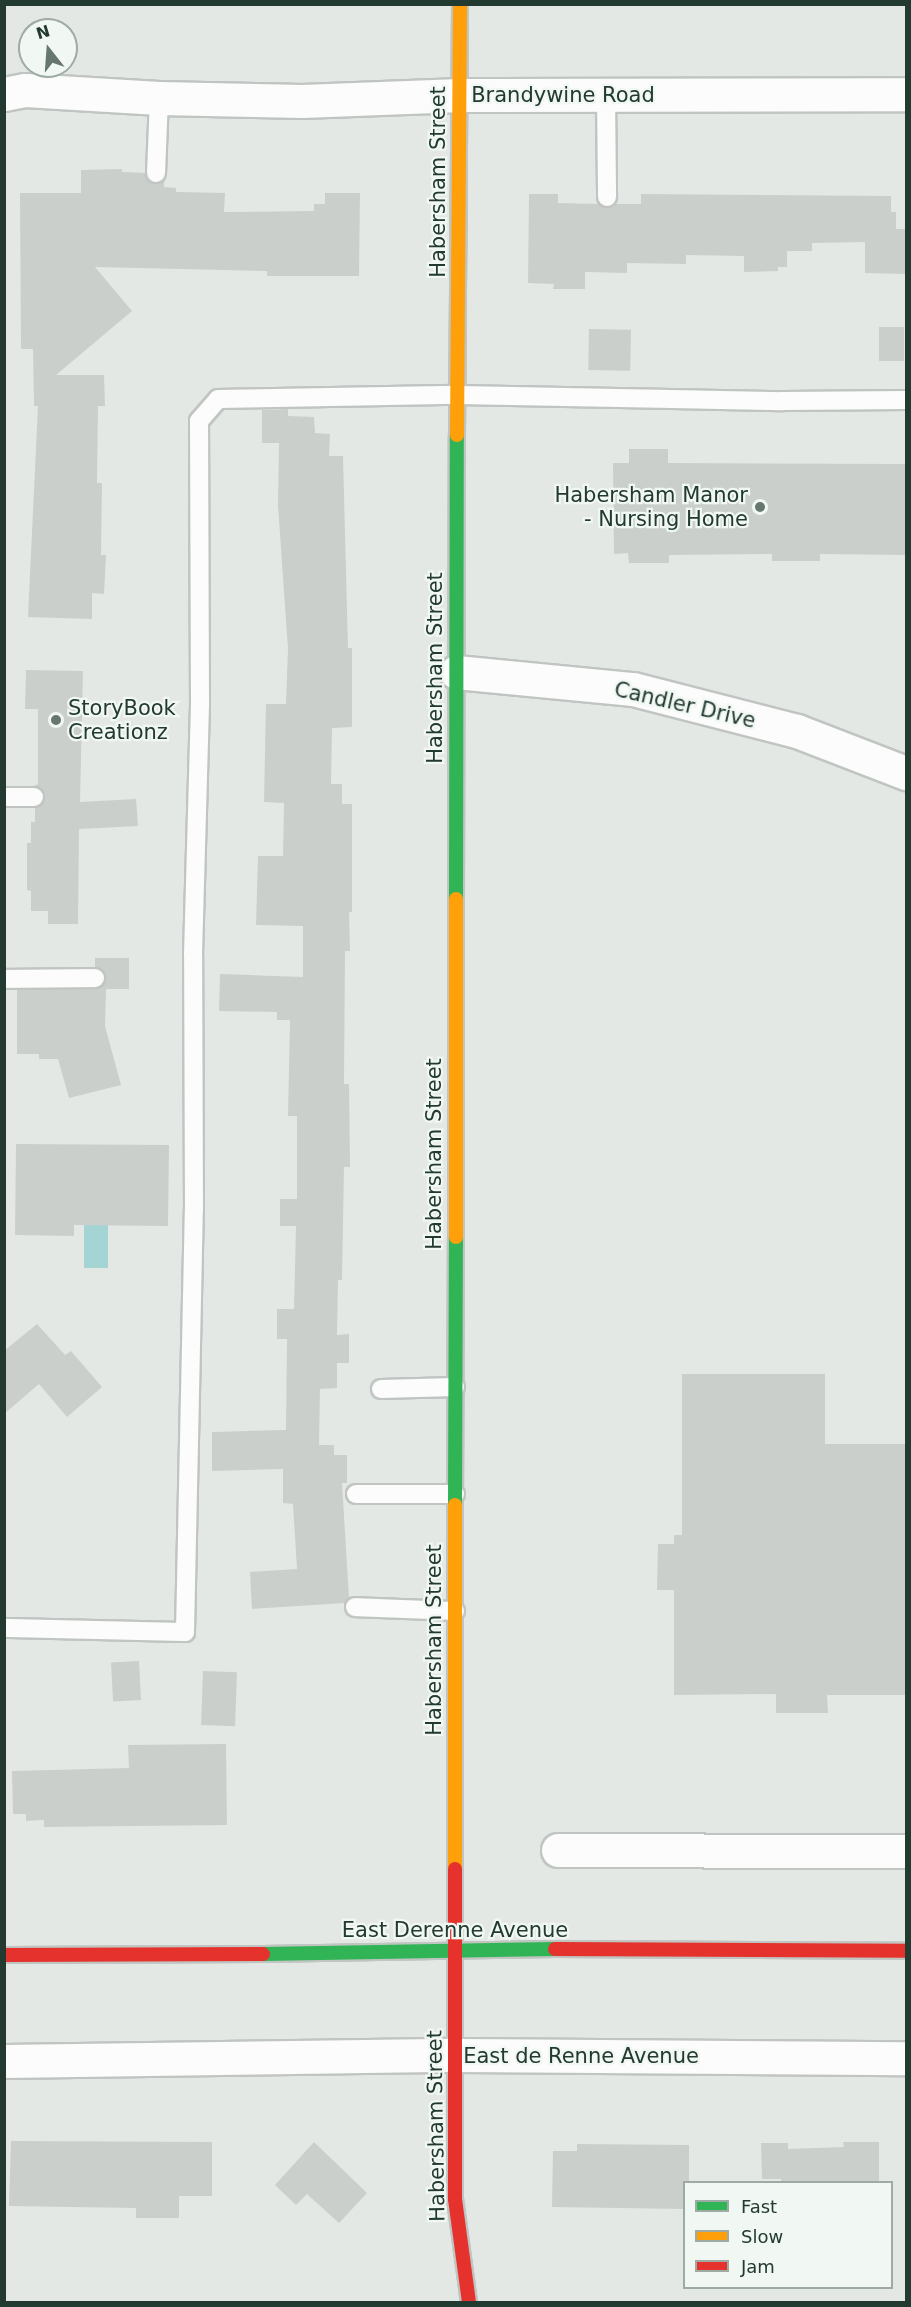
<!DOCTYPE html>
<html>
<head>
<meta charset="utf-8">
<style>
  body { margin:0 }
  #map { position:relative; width:911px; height:2307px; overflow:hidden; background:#e3e8e5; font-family:"DejaVu Sans",sans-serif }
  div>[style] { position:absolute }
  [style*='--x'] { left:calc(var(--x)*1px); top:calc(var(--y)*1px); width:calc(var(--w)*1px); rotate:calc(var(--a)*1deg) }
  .water>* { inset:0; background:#a5d4d4; transform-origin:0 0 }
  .building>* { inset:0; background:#cacfcc; transform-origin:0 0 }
  .roads { filter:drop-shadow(2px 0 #c0c5c2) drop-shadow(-2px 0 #c0c5c2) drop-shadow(0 2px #c0c5c2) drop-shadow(0 -2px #c0c5c2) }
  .lane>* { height:18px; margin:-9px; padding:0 9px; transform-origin:9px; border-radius:9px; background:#fbfcfb }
  .street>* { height:33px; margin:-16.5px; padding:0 16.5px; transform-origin:16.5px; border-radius:16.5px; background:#fbfcfb }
  .fast>* { height:14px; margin:-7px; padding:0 7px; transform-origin:7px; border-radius:7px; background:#30b455 }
  .slow>* { height:14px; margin:-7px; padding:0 7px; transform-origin:7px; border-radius:7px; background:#ff9f0a }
  .jam>* { height:14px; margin:-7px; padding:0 7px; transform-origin:7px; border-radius:7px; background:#e5322d }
  .dots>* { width:16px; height:16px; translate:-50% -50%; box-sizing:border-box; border:3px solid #f1f7f3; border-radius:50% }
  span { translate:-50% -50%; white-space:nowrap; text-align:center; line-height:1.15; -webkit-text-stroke:4.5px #f1f7f3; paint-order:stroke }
  .street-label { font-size:21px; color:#223a30 }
  .poi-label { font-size:21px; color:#223a30 }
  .right { translate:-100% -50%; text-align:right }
  .left { translate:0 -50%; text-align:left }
  .frame { position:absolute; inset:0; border:6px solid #223a30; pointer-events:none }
  .legend { position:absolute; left:683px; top:2181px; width:210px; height:108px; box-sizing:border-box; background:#f1f7f3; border:2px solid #9eaba5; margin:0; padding:8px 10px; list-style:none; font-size:18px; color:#223a30 }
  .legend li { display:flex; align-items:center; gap:12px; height:30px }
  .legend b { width:30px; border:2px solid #9eaba5 }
  .north { position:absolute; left:18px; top:18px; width:60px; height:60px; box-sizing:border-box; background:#f1f7f3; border:2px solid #9eaba5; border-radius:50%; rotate:343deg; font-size:16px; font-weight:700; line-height:24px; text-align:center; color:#223a30 }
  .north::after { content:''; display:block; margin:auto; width:21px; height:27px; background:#66776f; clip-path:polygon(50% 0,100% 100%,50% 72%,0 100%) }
</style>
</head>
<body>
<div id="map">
  <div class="water">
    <div style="left:84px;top:1211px;width:24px;height:57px"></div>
  </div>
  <div class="building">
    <div style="clip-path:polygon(122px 169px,122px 172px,145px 173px,151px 183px,156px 184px,164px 181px,164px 187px,176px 188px,176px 192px,225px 193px,224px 212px,314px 211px,314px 204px,325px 204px,325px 193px,360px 193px,359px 276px,267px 276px,267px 271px,95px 267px,132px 311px,56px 375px,104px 375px,105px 406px,98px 406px,97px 483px,102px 483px,101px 555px,106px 555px,104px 594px,92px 593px,92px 619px,28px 617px,38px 406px,34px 406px,33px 349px,21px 349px,20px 193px,81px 193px,81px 170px)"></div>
    <div style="clip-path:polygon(529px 194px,558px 194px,558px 203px,598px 204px,607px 208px,615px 204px,641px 204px,641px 194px,891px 196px,891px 212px,896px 212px,896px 229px,906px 229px,906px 274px,865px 273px,865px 242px,812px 243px,812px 251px,787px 251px,787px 267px,778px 267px,778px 271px,744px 272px,744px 256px,686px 255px,686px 264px,627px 263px,627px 273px,585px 272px,585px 289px,553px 289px,554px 284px,528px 283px)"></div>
    <div style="left:879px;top:327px;width:25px;height:34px"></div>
    <div style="left:589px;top:329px;width:42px;height:41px;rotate:1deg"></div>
    <div style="clip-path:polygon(288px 409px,288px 416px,314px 417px,315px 433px,330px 434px,329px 456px,343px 456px,348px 648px,352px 648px,352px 727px,332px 728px,331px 784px,342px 784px,342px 804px,352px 804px,352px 912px,349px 912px,350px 951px,345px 951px,344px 1084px,349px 1084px,350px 1167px,344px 1167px,342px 1280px,338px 1280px,337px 1335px,349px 1334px,349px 1363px,337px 1363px,337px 1388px,320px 1389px,319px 1445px,334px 1445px,334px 1455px,347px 1455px,347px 1483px,342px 1483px,349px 1598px,345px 1603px,252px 1609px,250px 1572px,297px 1569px,293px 1504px,283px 1503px,283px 1469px,212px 1471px,212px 1432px,286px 1430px,287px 1339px,277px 1339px,277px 1309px,294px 1309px,296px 1226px,280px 1226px,280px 1199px,297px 1199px,297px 1116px,288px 1116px,290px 1020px,277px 1020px,277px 1012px,219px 1011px,220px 974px,303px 977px,303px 926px,256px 925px,258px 856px,283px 856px,284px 803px,264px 802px,266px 704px,286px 704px,288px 649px,278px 505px,279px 443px,262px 443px,262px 410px)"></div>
    <div style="clip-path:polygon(629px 449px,668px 449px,668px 463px,906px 464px,906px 555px,820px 554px,820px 561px,772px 561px,772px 554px,669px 555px,669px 563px,629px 563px,628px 553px,614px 554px,613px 463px,629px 463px)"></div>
    <div style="clip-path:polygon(26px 670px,83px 671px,80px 802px,136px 799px,138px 826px,79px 829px,78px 924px,48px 924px,48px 911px,31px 911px,31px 891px,27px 890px,27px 843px,31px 843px,31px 822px,35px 822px,35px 808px,43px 803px,45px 796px,40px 788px,34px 786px,38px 784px,38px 709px,25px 709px)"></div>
    <div style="clip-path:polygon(95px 958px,129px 958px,129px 989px,97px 989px,104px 984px,106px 977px,101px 969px,95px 967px)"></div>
    <div style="clip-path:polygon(106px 989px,105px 1026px,121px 1085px,69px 1098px,58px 1059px,39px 1059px,39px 1054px,17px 1054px,17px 990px)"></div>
    <div style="clip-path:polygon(16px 1144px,169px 1145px,168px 1226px,74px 1225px,74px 1236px,15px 1235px)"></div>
    <div style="clip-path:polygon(37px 1324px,65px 1355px,71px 1351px,102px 1387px,67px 1417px,39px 1384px,4px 1414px,4px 1351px)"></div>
    <div style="clip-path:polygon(682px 1374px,825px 1374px,825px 1444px,906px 1444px,906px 1695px,827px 1695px,828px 1713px,776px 1713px,776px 1694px,674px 1695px,674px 1590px,657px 1590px,658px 1544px,674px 1544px,674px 1535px,682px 1535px)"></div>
    <div style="left:139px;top:1661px;width:39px;height:28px;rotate:87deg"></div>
    <div style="left:203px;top:1671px;width:34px;height:54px;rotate:2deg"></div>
    <div style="clip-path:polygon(226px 1744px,227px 1825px,44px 1827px,44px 1820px,26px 1821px,26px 1814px,13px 1814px,12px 1771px,129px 1768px,128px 1745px)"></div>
    <div style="clip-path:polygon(11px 2141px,212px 2142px,212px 2196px,179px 2196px,179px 2218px,136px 2218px,136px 2208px,9px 2206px)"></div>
    <div style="clip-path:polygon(314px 2142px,367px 2193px,339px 2223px,307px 2194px,296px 2205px,275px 2185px)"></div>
    <div style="clip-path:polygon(843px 2142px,879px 2142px,879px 2182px,781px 2182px,781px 2179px,762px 2179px,761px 2143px,788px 2143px,788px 2149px,844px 2147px)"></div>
    <div style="clip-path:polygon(577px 2144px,689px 2145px,689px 2182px,684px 2182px,684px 2209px,552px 2207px,553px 2151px,577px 2151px)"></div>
  </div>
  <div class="roads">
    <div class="lane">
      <div style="--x:606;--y:95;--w:102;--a:89.4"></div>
      <div style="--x:156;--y:173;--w:75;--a:-87.7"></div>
      <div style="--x:4;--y:797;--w:30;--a:0"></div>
      <div style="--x:4;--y:979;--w:91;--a:-0.6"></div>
      <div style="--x:381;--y:1389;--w:74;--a:-1.5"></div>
      <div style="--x:356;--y:1494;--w:99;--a:0"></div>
      <div style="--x:355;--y:1607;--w:100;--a:2.3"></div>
      <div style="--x:4;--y:1628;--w:181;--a:1.3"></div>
      <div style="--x:185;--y:1632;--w:423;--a:-88.8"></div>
      <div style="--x:194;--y:1209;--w:254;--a:-90.2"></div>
      <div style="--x:193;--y:955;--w:251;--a:-88.4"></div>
      <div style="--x:200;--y:704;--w:283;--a:-90.2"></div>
      <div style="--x:199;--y:421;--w:29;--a:-49"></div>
      <div style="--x:218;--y:399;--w:240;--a:-1"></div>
      <div style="--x:458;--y:395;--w:325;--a:1.1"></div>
      <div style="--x:783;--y:401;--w:123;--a:-0.5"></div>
    </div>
    <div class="street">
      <div style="--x:4;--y:94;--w:21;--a:-11"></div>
      <div style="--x:25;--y:90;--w:134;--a:3.4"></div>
      <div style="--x:159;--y:98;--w:143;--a:1.2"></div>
      <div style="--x:302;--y:101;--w:158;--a:-2.2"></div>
      <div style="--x:460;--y:95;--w:446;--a:-0.1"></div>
      <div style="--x:456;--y:672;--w:178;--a:5.5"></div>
      <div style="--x:633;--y:689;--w:169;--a:14.4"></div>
      <div style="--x:797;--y:731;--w:117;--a:21.1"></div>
      <div style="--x:558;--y:1850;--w:348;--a:0.2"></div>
      <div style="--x:4;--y:2061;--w:451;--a:-0.8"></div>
      <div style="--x:455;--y:2055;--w:451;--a:0.4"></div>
    </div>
    <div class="fast">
      <div style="--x:456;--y:899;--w:464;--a:-89.9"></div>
      <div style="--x:455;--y:1505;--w:268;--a:-89.8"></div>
      <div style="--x:263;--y:1954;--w:292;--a:-1"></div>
    </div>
    <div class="slow">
      <div style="--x:457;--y:435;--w:431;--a:-89.6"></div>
      <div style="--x:456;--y:1237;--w:338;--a:-90"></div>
      <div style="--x:455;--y:1869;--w:364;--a:-90"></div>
    </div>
    <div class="jam">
      <div style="--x:455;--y:1869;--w:330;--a:90"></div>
      <div style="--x:455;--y:2199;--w:104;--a:82.3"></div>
      <div style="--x:555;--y:1949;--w:351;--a:0.3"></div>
      <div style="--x:4;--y:1955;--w:259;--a:-0.2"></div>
    </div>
  </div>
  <div class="dots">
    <div style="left:760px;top:507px;background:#66776f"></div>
    <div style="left:56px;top:720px;background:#66776f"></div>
  </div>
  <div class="street-label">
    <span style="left:563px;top:95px">Brandywine Road</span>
    <span style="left:438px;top:182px;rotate:-90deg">Habersham Street</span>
    <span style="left:435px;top:668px;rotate:-90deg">Habersham Street</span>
    <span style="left:685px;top:705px;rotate:13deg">Candler Drive</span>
    <span style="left:434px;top:1154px;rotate:-90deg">Habersham Street</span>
    <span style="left:434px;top:1640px;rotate:-90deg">Habersham Street</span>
    <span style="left:455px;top:1930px">East Derenne Avenue</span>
    <span style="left:581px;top:2056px">East de Renne Avenue</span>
    <span style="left:436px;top:2126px;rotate:-91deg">Habersham Street</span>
  </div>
  <div class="poi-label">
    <span class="right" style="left:748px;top:507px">Habersham Manor<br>- Nursing Home</span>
    <span class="left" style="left:68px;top:720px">StoryBook<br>Creationz</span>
  </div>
  <div class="frame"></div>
  <ul class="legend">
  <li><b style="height:8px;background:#30b455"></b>Fast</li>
  <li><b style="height:8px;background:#ff9f0a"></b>Slow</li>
  <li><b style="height:8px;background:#e5322d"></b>Jam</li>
  </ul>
  <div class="north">N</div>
</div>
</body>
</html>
